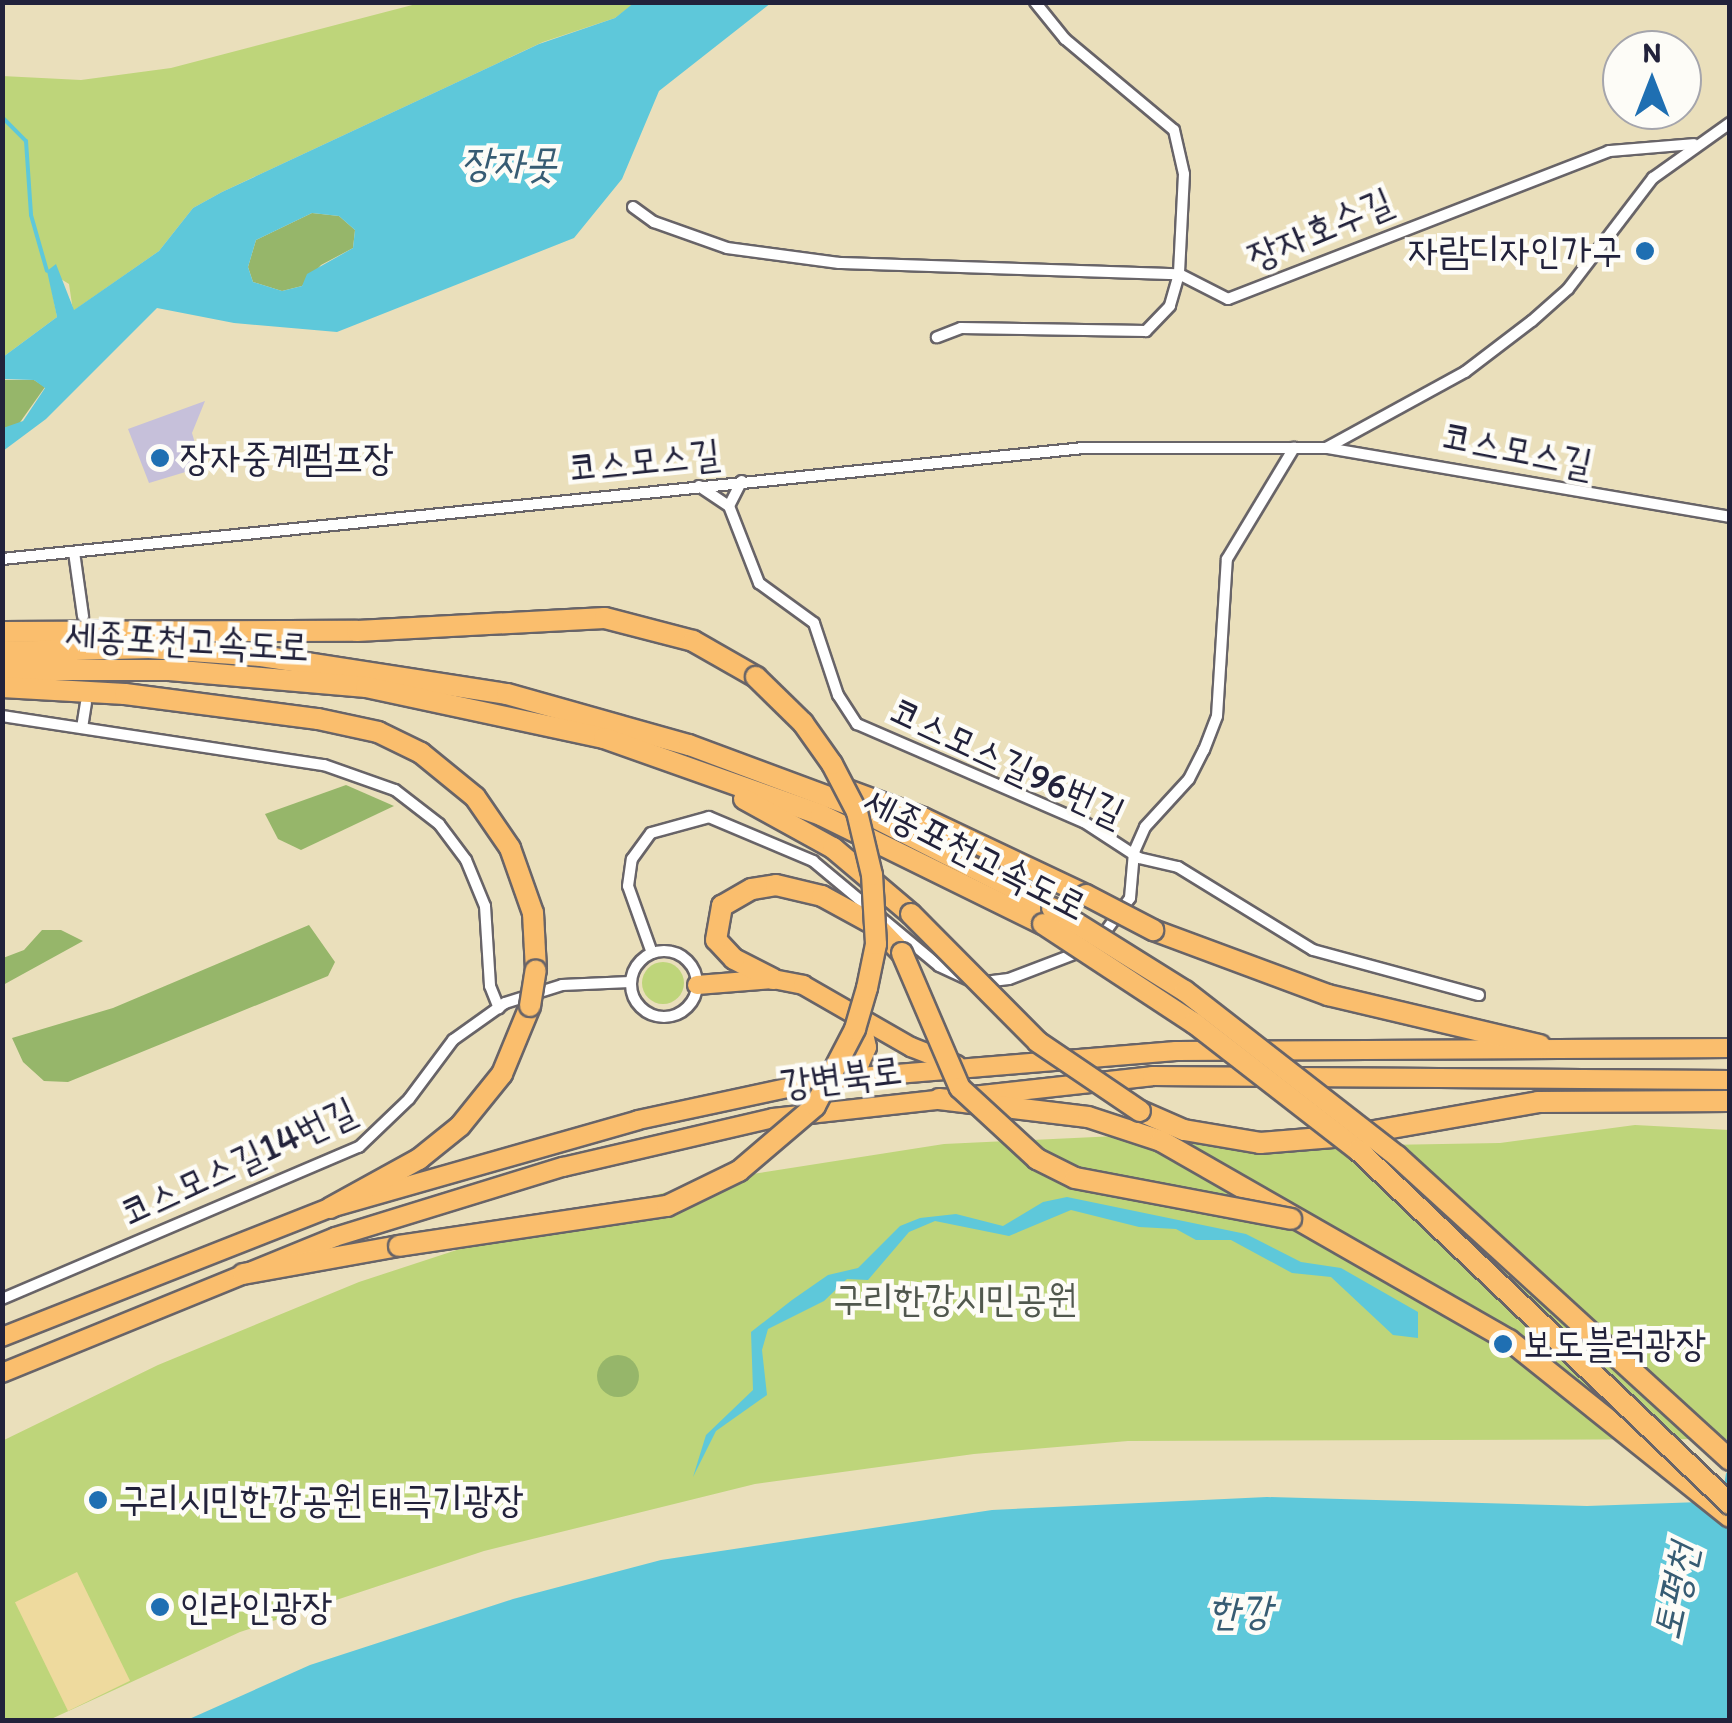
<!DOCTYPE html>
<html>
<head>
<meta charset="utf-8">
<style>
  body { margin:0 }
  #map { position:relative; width:1732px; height:1723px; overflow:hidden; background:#eadfbb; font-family:Itim,"Poor Story",sans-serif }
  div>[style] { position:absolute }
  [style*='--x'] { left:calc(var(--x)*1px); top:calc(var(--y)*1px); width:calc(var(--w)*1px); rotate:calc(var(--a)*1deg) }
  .industrial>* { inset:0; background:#c6c0da }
  .green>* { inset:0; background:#bed57a }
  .round { border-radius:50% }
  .forest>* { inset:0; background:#96b66a }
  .sand>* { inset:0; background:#eeda9e; transform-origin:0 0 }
  .water>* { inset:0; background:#5ec8da }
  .stream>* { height:4px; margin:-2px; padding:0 2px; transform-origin:2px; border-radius:2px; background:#5ec8da }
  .roads { filter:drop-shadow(2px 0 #686468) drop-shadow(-2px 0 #686468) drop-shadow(0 2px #686468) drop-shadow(0 -2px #686468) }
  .minor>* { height:10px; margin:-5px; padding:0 5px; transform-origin:5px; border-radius:5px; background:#fff }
  .minor>.ring { margin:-5px; padding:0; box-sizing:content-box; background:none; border:10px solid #fff; border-radius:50% }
  .trunk>* { height:18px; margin:-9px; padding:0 9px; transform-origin:9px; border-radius:9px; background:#fabe6d }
  .motorway>* { height:20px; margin:-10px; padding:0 10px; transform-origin:10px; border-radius:10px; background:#fabe6d }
  .bridges { filter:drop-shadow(2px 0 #686468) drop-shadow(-2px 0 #686468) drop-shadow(0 2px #686468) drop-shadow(0 -2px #686468) }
  .motorway-bridge>* { height:20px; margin:-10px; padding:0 10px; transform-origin:10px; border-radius:10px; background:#fabe6d }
  .dots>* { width:28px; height:28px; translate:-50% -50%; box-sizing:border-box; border:5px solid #fdfcf7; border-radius:50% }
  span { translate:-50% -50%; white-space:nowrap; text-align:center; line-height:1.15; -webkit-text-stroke:9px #fdfcf7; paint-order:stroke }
  .street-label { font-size:38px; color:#22223b }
  .poi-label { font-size:38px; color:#22223b }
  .right { translate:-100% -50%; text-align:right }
  .left { translate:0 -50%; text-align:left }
  .park-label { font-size:38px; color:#51584e }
  .water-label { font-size:40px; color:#375c73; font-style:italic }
  .frame { position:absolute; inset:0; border:5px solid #22223b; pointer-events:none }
  .north { position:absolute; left:1602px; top:30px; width:100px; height:100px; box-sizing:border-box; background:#fdfcf7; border:2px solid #a5a5ac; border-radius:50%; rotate:0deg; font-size:28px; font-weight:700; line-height:40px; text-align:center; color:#22223b }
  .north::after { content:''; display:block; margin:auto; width:35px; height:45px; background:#1f6fb2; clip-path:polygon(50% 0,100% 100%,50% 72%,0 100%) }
</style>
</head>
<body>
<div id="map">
  <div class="industrial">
    <div style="clip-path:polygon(205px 401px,192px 433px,202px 467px,149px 483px,128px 429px)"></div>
  </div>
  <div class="green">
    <div style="clip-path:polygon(420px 3px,635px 3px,615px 18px,543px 42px,222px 192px,193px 208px,159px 251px,73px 311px,69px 284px,48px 271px,57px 317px,3px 357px,2px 76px,81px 80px,171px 68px)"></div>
    <div class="round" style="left:642px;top:962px;width:42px;height:42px"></div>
    <div style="clip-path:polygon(1635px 1125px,1729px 1130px,1729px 1439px,1128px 1441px,974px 1454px,755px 1484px,484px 1551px,240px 1632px,49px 1720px,3px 1720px,2px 1441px,158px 1365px,359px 1282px,530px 1226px,720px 1179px,944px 1144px,1180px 1133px,1269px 1147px,1500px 1143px)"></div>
  </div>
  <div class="forest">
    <div style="clip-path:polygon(312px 213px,339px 216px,355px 230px,353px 248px,321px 265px,302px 286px,282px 291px,253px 282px,248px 267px,256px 240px)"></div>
    <div style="clip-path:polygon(2px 380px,34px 380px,45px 387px,16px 428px,3px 428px)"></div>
    <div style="clip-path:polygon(346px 785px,394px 806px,301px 850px,278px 839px,265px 814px)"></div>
    <div style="clip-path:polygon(309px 925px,335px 962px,328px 976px,68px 1082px,44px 1081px,23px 1062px,12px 1038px,113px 1008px)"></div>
    <div style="clip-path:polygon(42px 930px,61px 930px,83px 941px,3px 985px,3px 958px,24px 950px)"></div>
    <div class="round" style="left:597px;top:1355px;width:42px;height:42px"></div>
  </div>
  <div class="sand">
    <div style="left:77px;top:1572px;width:121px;height:69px;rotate:64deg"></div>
  </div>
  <div class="water">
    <div style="clip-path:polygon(evenodd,635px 2px,771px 3px,659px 91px,622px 179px,574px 238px,337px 332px,234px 323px,157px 308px,46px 419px,3px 451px,3px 428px,23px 421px,45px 388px,34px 380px,3px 379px,3px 357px,57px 317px,47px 271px,56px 264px,74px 310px,159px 251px,193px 208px,222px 192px,539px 44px,615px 18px,635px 2px,312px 213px,339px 216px,355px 230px,353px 248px,307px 274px,302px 286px,282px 291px,253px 282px,248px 267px,256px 240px,312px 213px)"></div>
    <div style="clip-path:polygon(1067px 1197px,1246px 1234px,1301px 1262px,1341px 1268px,1418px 1312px,1418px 1338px,1393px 1335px,1331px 1277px,1292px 1273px,1231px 1240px,1196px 1240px,1176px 1229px,1139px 1227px,1071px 1210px,1009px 1236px,935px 1221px,909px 1232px,868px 1280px,847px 1279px,824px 1301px,768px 1329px,762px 1350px,767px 1395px,716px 1431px,693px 1477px,706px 1435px,753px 1390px,751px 1332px,792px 1300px,828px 1275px,858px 1268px,900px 1226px,920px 1218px,956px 1214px,1003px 1226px,1043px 1202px)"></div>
    <div style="clip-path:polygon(1267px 1497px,1587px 1506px,1729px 1501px,1729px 1720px,187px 1720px,310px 1665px,513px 1599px,661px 1560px,992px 1510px)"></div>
  </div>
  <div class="stream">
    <div style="--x:2;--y:117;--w:34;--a:45"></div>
    <div style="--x:26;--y:141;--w:74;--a:86.1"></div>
    <div style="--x:31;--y:215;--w:58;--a:74.1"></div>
    <div style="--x:1726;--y:1486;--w:12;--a:-81"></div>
  </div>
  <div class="roads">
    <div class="minor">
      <div style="--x:1035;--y:2;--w:48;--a:51"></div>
      <div style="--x:1065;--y:39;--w:142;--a:39.9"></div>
      <div style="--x:1174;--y:130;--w:45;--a:77.2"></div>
      <div style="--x:1184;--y:174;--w:100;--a:92.9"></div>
      <div style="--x:1179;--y:274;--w:55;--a:27"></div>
      <div style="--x:1228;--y:299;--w:409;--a:-21.2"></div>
      <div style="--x:1609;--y:151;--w:85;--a:-4.7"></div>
      <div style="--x:633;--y:207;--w:26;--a:36"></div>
      <div style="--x:654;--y:222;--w:77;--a:19.6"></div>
      <div style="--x:727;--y:248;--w:113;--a:7.6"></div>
      <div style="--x:839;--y:263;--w:340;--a:1.9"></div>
      <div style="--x:1179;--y:274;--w:33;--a:106"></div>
      <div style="--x:1170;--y:306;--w:35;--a:134"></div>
      <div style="--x:1146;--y:331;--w:185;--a:-179.1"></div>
      <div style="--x:961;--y:328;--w:26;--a:159"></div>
      <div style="--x:1328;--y:447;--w:156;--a:-28.7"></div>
      <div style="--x:1465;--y:372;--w:84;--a:-37.3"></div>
      <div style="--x:1532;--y:321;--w:48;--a:-41.6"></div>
      <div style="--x:1568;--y:289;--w:140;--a:-52.6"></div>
      <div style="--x:1653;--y:178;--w:95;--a:-35.5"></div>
      <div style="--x:699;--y:486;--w:36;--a:34"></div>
      <div style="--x:729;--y:506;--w:28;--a:-63"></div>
      <div style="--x:729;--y:506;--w:83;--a:68.7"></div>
      <div style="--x:759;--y:583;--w:68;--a:36"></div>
      <div style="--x:814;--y:623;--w:76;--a:71.6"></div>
      <div style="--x:838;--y:695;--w:35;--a:57"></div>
      <div style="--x:857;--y:724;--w:247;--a:23.4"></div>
      <div style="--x:1084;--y:822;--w:66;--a:33.2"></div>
      <div style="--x:1139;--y:858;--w:40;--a:13"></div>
      <div style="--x:1178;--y:867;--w:158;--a:31.6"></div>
      <div style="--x:1313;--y:950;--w:172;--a:15.2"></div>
      <div style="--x:74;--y:552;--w:65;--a:82"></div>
      <div style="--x:2;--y:559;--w:1088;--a:-5.86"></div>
      <div style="--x:1084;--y:448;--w:243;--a:0"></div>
      <div style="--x:1327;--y:448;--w:409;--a:9.7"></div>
      <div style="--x:2;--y:716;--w:326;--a:8.7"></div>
      <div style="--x:324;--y:765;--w:75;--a:19.4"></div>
      <div style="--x:395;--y:790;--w:56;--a:37.7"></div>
      <div style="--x:439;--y:824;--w:45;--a:53.1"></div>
      <div style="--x:466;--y:860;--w:50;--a:67.6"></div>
      <div style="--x:485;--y:906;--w:80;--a:86.4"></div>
      <div style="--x:490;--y:986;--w:24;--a:68"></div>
      <div style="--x:82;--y:728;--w:25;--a:-81"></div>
      <div style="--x:1100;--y:939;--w:51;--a:-53.8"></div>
      <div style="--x:1130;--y:898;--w:46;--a:-85"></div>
      <div style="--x:1134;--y:852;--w:27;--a:-66"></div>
      <div style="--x:1145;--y:827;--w:65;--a:-47.5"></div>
      <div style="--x:1189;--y:779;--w:33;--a:-63"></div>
      <div style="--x:1204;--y:750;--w:36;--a:-69"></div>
      <div style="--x:1217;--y:716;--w:157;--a:-86.4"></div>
      <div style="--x:1227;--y:559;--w:130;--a:-58.9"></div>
      <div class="ring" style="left:631px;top:951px;width:56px;height:56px"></div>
      <div style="--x:652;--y:953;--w:71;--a:-109.7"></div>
      <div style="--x:628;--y:886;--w:27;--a:-82"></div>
      <div style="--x:632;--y:859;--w:32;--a:-54"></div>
      <div style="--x:651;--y:833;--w:60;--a:-15.4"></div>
      <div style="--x:709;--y:817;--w:113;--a:22.9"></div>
      <div style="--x:813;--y:861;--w:164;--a:39.8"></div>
      <div style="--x:939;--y:966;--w:41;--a:24.7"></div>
      <div style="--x:976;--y:983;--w:33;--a:-7"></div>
      <div style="--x:1009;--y:979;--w:78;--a:-21"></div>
      <div style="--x:2;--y:1299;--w:388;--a:-23.1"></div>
      <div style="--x:359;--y:1147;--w:69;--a:-43.8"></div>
      <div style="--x:409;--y:1099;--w:74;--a:-53.3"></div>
      <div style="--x:453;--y:1040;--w:64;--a:-35.4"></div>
      <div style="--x:505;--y:1003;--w:60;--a:-17.5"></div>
      <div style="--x:562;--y:985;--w:68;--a:-2.5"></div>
    </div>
    <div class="trunk">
      <div style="--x:697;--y:985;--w:76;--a:-4.5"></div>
      <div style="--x:773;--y:979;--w:31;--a:11"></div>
      <div style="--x:803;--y:985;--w:125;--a:29.9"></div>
      <div style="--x:911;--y:1047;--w:49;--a:21.4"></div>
      <div style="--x:837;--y:1076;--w:26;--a:-29"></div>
      <div style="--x:860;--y:1063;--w:17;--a:-66"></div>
      <div style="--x:867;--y:1047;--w:35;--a:-103"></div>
      <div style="--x:2;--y:1337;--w:352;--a:-21.5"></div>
      <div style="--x:330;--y:1208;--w:320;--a:-15.9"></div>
      <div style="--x:638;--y:1120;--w:190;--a:-12.1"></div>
      <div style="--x:824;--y:1080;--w:353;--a:-4.7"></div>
      <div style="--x:1176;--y:1051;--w:554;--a:-0.31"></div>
      <div style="--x:2;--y:1373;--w:360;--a:-22.2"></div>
      <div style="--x:335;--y:1237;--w:239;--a:-17.1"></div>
      <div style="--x:563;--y:1167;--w:216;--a:-13.1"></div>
      <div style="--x:773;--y:1118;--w:381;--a:-6.3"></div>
      <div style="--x:1152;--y:1076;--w:578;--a:0.4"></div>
    </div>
    <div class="motorway">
      <div style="--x:2;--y:632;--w:355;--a:-0.2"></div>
      <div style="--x:357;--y:631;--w:248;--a:-3"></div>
      <div style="--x:605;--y:618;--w:91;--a:14.6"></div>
      <div style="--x:693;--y:641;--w:73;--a:29.7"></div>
      <div style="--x:2;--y:652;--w:147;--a:-1.6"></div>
      <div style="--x:149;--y:648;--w:112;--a:4.1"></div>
      <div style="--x:261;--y:656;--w:249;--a:8.8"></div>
      <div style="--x:507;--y:694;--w:189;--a:15.7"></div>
      <div style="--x:689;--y:745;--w:170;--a:20.4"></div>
      <div style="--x:848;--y:804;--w:229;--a:27"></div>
      <div style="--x:2;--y:670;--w:167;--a:0"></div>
      <div style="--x:169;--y:670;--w:198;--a:4.9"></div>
      <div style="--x:366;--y:687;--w:243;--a:12.1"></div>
      <div style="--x:604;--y:738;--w:230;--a:19.5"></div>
      <div style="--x:821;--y:815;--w:247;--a:26.2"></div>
      <div style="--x:2;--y:687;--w:123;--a:3.3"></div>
      <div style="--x:125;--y:694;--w:195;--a:7.4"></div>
      <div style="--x:318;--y:719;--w:61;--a:12.2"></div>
      <div style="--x:378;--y:732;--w:48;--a:26"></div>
      <div style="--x:421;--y:753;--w:70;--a:39.2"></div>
      <div style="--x:475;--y:797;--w:62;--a:55.5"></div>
      <div style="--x:510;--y:848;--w:69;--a:70.5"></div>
      <div style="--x:533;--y:913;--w:57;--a:87"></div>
      <div style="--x:845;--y:789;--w:83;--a:20.4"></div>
      <div style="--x:923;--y:818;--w:180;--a:25.3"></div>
      <div style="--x:744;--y:799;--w:102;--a:28.8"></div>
      <div style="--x:833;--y:848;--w:102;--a:40.2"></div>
      <div style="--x:1153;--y:930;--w:187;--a:20.4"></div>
      <div style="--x:1328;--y:995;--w:218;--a:13.3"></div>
      <div style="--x:773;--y:979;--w:44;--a:-152.9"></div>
      <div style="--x:734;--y:959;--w:26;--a:-133"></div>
      <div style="--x:716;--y:940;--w:35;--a:-80"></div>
      <div style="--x:722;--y:906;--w:34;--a:-30"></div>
      <div style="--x:752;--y:889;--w:24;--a:-9"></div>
      <div style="--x:776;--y:885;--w:47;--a:13.4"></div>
      <div style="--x:822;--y:896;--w:60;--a:28.7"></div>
      <div style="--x:875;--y:925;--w:39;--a:46"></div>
      <div style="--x:939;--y:1099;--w:150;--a:6.9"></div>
      <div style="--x:1088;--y:1117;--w:77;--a:18.2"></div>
      <div style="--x:1161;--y:1141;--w:401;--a:29.8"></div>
      <div style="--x:1509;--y:1340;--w:283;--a:38.7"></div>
      <div style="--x:1140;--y:1111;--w:48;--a:23.4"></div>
      <div style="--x:1184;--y:1130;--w:77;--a:9.7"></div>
      <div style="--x:1260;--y:1143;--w:86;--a:-4.7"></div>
      <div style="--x:1346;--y:1136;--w:195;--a:-10"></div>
      <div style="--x:1538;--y:1102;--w:192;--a:-0.3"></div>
      <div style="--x:330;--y:1208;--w:102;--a:-28.8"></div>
      <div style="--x:419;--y:1159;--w:53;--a:-38.8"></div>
      <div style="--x:460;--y:1126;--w:67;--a:-51.1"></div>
      <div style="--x:502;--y:1074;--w:74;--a:-67.6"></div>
      <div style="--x:243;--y:1274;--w:158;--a:-10.2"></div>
    </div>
  </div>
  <div class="bridges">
    <div class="motorway-bridge">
      <div style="--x:1086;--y:895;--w:76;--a:27.6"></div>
      <div style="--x:1052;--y:908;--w:157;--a:32"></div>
      <div style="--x:1185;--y:991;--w:269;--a:37.9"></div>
      <div style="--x:1397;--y:1156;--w:451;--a:42.4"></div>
      <div style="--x:911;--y:914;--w:180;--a:45.2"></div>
      <div style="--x:1038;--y:1042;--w:123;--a:34.1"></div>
      <div style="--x:1043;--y:924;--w:181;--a:33.3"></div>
      <div style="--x:1194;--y:1023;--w:207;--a:37.8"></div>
      <div style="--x:1358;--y:1150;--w:514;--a:43.58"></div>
      <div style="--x:902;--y:953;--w:147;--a:66.8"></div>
      <div style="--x:960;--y:1088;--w:105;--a:42.7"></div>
      <div style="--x:1037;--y:1159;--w:42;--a:26.6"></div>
      <div style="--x:1075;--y:1178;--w:220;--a:10.7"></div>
      <div style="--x:530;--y:1006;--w:36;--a:-81"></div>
      <div style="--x:399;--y:1246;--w:271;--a:-8.5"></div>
      <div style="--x:667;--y:1206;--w:80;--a:-25.9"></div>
      <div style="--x:739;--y:1171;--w:100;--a:-40.5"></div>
      <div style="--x:815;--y:1106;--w:87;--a:-62.5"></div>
      <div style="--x:855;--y:1029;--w:43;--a:-73.7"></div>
      <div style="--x:867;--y:988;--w:45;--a:-78.4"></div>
      <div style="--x:876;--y:944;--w:69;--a:-93.3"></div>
      <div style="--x:872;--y:875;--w:65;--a:-103.4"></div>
      <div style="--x:857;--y:812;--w:54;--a:-117.5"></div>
      <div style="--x:832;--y:764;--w:50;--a:-125.3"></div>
      <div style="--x:803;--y:723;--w:66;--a:-135.6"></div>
    </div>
  </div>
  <div class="dots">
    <div style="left:1645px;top:251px;background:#1f6fb2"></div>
    <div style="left:160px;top:458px;background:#1f6fb2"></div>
    <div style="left:1503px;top:1344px;background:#1f6fb2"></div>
    <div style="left:98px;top:1500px;background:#1f6fb2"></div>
    <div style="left:160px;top:1607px;background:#1f6fb2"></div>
  </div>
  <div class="street-label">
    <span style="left:1320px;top:229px;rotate:-23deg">장자호수길</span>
    <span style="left:1517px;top:450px;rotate:11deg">코스모스길</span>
    <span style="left:644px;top:461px;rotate:-6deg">코스모스길</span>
    <span style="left:187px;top:641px;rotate:3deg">세종포천고속도로</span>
    <span style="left:1007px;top:762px;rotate:25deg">코스모스길96번길</span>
    <span style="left:975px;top:854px;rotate:27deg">세종포천고속도로</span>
    <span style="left:841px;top:1077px;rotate:-7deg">강변북로</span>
    <span style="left:238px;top:1162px;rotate:-25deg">코스모스길14번길</span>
  </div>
  <div class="poi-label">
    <span class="right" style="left:1622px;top:251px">자람디자인가구</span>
    <span class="left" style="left:180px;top:458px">장자중계펌프장</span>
    <span class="left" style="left:1523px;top:1344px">보도블럭광장</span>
    <span class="left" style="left:118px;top:1500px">구리시민한강공원 태극기광장</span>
    <span class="left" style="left:180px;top:1607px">인라인광장</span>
  </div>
  <div class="park-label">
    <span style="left:955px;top:1299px">구리한강시민공원</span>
  </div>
  <div class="water-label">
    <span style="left:509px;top:162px">장자못</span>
    <span style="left:1674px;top:1591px;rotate:-78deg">토평천</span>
    <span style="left:1240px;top:1610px">한강</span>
  </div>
  <div class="frame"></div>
  <div class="north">N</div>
</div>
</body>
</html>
